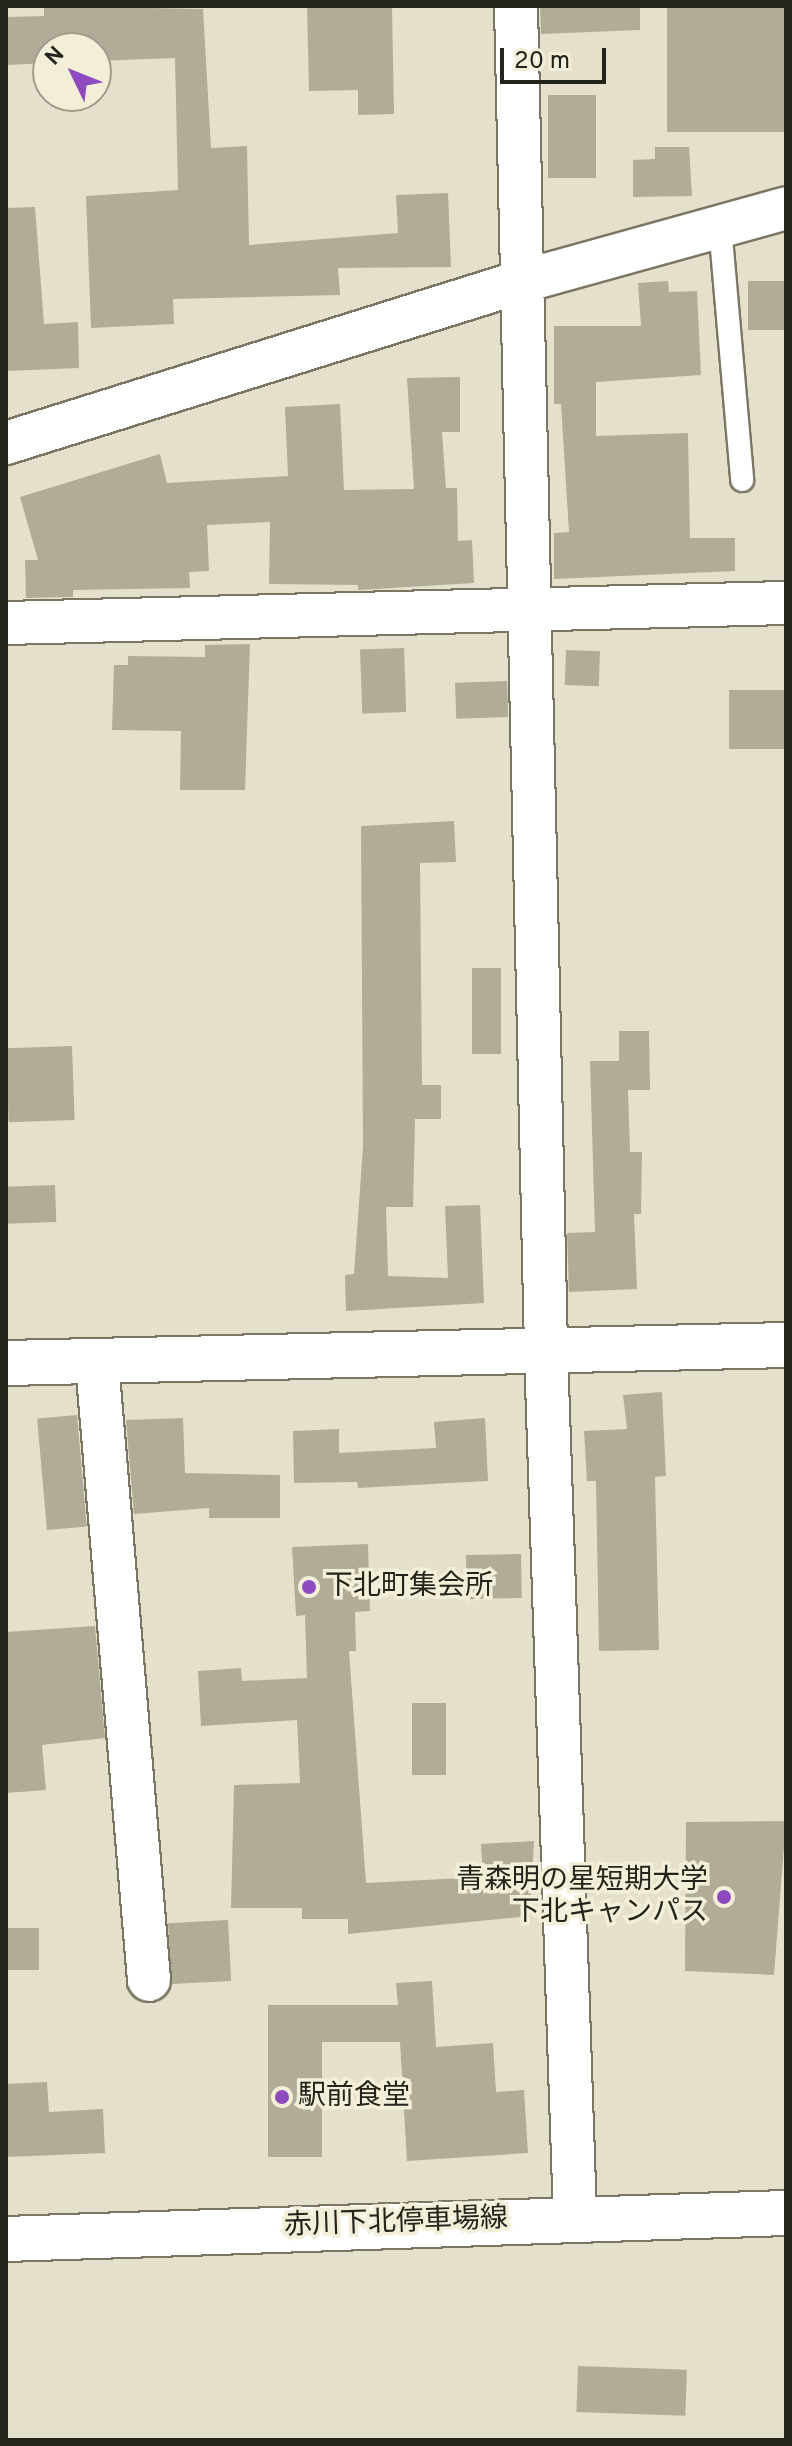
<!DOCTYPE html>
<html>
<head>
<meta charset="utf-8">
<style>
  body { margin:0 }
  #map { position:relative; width:792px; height:2446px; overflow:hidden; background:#e5e0cb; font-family:Overpass,"Noto Sans JP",sans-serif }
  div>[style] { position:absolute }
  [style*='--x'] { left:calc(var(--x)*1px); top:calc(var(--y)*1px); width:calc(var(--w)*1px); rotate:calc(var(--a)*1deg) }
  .building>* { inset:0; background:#b0ac97; transform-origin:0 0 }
  .roads { filter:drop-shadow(2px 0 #7a7663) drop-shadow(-2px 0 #7a7663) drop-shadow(0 2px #7a7663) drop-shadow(0 -2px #7a7663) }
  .lane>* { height:22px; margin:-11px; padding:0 11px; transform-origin:11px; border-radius:11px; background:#fff }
  .street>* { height:42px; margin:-21px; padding:0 21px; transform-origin:21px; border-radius:21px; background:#fff }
  .secondary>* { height:44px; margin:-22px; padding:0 22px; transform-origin:22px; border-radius:22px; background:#fff }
  .dots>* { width:22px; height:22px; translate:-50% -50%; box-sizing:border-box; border:4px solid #f2eed8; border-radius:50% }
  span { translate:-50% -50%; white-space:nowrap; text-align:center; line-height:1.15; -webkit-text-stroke:7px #f2eed8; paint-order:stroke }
  .poi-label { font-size:28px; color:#25241c }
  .left { translate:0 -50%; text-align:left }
  .right { translate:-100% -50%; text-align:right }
  .street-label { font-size:28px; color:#25241c }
  .frame { position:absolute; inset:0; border:8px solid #25241c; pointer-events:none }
  .north { position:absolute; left:32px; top:32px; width:80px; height:80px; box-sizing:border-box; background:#f2eed8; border:2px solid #a09d8d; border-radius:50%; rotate:313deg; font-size:22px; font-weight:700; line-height:32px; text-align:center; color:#25241c }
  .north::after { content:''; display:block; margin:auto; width:28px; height:36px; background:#8d4bbf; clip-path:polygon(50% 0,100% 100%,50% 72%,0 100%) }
  .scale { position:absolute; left:500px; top:48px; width:106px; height:36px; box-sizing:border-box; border:4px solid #25241c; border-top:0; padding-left:10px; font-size:24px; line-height:28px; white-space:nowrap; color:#25241c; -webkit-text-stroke:6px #f2eed8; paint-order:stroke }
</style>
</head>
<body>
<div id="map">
  <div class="building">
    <div style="clip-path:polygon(44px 6px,203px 9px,211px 148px,247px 146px,249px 245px,398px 233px,396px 195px,448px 193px,451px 267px,338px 268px,340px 295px,173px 299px,174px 324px,91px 328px,86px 196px,178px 190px,175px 58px,96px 61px,96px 48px,48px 48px,48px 63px,6px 65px,6px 17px,44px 16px)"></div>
    <div style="clip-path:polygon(307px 6px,392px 6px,394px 114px,358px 115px,358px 90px,309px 91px)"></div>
    <div style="clip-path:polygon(540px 6px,640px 6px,640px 30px,541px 34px)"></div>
    <div style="left:667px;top:6px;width:119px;height:126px"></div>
    <div style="left:548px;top:95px;width:48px;height:83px"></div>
    <div style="clip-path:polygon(655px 147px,689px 147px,692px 196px,633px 197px,633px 160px,655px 159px)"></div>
    <div style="clip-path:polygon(35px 207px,44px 324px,78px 322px,79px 368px,6px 371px,6px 208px)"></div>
    <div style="clip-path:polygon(668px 281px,669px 292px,697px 291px,701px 375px,596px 382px,596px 436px,688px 433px,690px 538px,735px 538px,735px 571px,554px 579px,554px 533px,569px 532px,561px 404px,554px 404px,554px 326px,641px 326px,638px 283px)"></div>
    <div style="left:786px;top:281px;width:49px;height:38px;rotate:90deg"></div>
    <div style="clip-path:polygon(460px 377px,460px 432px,442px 432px,446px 488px,457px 488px,458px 541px,472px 540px,474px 583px,358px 590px,358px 585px,269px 584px,270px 522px,207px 525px,209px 571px,189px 572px,190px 588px,73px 590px,73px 597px,26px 598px,25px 560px,38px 560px,20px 497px,160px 454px,167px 483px,288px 476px,285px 407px,340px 404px,344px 490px,414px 489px,407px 378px)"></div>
    <div style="clip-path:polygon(250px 644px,245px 790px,180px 790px,181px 731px,112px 730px,114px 665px,128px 665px,128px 656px,205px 657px,205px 645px)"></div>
    <div style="left:404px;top:648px;width:64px;height:44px;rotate:88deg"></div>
    <div style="left:566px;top:650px;width:34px;height:35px;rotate:2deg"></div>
    <div style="left:507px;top:681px;width:36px;height:52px;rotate:88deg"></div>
    <div style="left:786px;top:690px;width:59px;height:57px;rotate:90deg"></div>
    <div style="clip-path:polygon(454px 821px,456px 862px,420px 863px,422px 1085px,441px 1085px,441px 1119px,415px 1119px,413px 1207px,386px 1207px,388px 1276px,448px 1278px,445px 1206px,480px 1205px,484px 1303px,346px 1311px,345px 1275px,354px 1274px,363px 1146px,361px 826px)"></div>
    <div style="left:472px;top:968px;width:29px;height:86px"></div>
    <div style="clip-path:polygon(619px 1031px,649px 1031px,650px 1090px,628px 1090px,630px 1152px,642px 1152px,641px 1214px,634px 1214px,637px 1289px,569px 1292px,567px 1233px,595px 1232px,590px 1061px,619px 1061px)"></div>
    <div style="left:72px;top:1046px;width:74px;height:66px;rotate:88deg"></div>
    <div style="left:55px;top:1185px;width:37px;height:49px;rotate:88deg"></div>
    <div style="clip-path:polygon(662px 1392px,666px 1476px,655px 1477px,659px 1650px,599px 1651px,596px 1481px,587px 1481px,584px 1431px,627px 1429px,623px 1395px)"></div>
    <div style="left:77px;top:1415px;width:112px;height:40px;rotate:85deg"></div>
    <div style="clip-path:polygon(183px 1418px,185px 1473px,280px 1475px,280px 1518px,209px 1518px,209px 1508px,134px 1514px,126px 1420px)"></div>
    <div style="clip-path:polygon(485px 1418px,488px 1481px,358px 1488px,357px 1482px,294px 1483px,293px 1431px,339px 1429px,339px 1453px,436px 1448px,434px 1422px)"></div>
    <div style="clip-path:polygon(368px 1544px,370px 1611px,355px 1612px,356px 1651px,349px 1651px,366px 1883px,483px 1877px,481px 1844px,534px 1841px,530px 1916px,348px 1934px,348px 1919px,302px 1919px,302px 1908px,231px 1908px,234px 1785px,300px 1783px,297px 1720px,201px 1726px,198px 1671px,241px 1668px,242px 1681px,307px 1678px,305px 1615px,296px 1616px,292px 1547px)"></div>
    <div style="left:521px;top:1554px;width:44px;height:55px;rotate:89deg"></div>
    <div style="clip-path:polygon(95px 1626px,105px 1738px,42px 1745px,46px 1790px,6px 1793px,6px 1632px)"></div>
    <div style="left:412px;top:1703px;width:34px;height:72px"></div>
    <div style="clip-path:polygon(786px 1821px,774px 1975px,685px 1971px,686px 1822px)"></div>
    <div style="left:228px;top:1920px;width:61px;height:60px;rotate:87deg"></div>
    <div style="left:6px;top:1928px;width:33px;height:42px"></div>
    <div style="clip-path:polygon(432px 1981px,436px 2047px,493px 2043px,496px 2092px,524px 2090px,528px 2153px,407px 2161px,400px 2042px,322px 2042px,322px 2157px,268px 2157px,268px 2005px,398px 2005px,396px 1983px)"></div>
    <div style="clip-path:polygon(47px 2082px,49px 2112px,103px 2109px,105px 2153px,6px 2157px,6px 2084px)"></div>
    <div style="left:578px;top:2366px;width:109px;height:46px;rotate:2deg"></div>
  </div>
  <div class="roads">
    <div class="lane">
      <div style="--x:720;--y:226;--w:255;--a:85"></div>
    </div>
    <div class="street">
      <div style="--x:516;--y:6;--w:1346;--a:88.72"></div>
      <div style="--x:546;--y:1352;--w:865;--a:88.08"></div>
      <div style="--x:6;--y:443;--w:539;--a:-17.39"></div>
      <div style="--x:520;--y:282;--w:276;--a:-15.5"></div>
      <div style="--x:6;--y:623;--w:780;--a:-1.47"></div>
      <div style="--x:97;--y:1363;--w:619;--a:85.18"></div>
    </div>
    <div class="secondary">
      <div style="--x:6;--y:1363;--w:780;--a:-1.32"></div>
      <div style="--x:6;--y:2239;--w:780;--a:-1.91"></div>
    </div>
  </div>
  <div class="dots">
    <div style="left:309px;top:1587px;background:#8d4bbf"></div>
    <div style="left:724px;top:1897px;background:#8d4bbf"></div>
    <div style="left:282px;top:2097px;background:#8d4bbf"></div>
  </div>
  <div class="poi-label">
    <span class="left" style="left:325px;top:1587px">下北町集会所</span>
    <span class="right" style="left:708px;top:1897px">青森明の星短期大学<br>下北キャンパス</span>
    <span class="left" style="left:298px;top:2097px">駅前食堂</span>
  </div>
  <div class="street-label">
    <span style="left:396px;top:2223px;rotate:-2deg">赤川下北停車場線</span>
  </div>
  <div class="frame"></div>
  <div class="north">N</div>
  <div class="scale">20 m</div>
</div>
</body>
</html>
